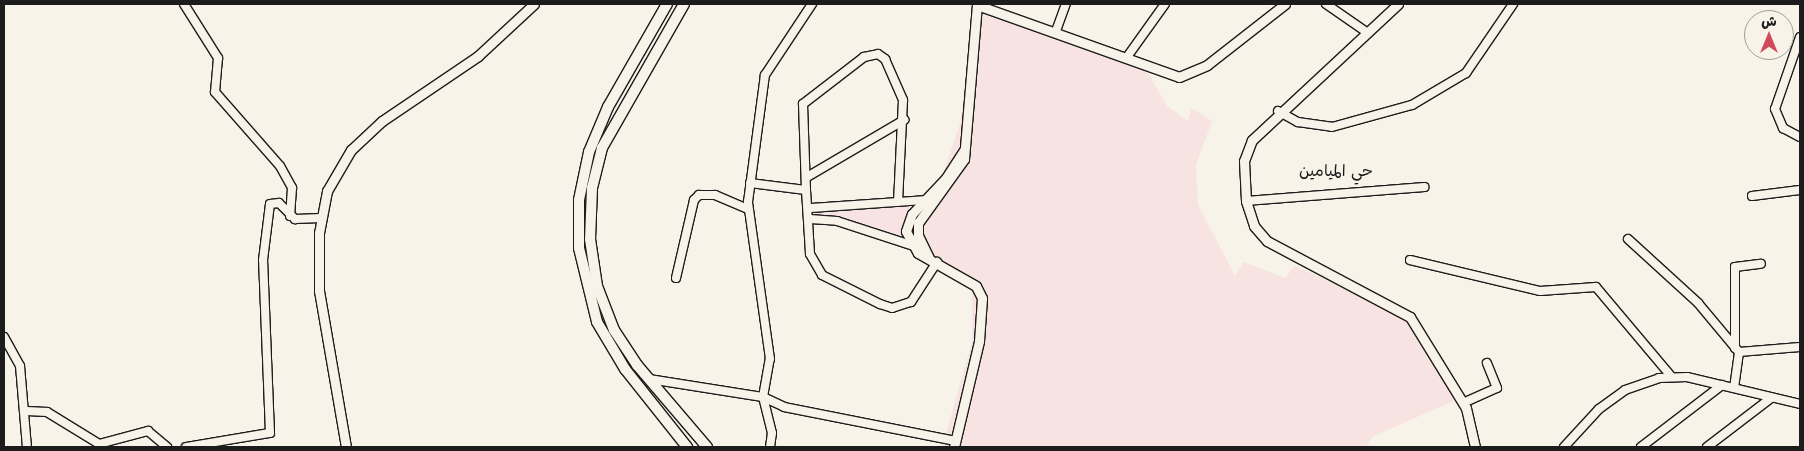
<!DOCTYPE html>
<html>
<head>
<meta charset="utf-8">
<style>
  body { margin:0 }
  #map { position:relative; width:1804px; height:451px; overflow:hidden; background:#f7f3e8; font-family:Mali,"Playpen Sans Arabic",sans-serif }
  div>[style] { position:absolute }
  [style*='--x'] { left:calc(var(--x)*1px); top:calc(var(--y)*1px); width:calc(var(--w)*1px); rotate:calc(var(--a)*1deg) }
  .built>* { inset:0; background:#f7e3e2 }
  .roads { filter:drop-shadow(1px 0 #1c1c1c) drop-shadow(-1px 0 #1c1c1c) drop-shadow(0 1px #1c1c1c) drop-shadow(0 -1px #1c1c1c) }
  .minor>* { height:8px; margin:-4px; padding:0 4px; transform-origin:4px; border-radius:4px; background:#f7f3e8 }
  .tertiary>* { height:9px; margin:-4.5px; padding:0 4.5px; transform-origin:4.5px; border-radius:4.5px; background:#f7f3e8 }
  .secondary>* { height:10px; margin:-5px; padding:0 5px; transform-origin:5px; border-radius:5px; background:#f7f3e8 }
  span { translate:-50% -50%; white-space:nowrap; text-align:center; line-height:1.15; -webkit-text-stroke:4px #f7f3e8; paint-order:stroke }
  .neighbourhood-label { font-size:16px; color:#1c1c1c }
  .frame { position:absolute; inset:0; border:5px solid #1c1c1c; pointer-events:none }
  .north { position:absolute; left:1744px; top:10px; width:50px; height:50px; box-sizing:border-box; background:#f7f3e8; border:1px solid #9f9d96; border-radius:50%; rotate:0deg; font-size:14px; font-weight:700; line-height:20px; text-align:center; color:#1c1c1c }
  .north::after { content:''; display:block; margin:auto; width:18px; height:22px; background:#d1495b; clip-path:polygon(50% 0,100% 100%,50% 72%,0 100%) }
</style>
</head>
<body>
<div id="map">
  <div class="built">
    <div style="clip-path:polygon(975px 9px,1145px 68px,1167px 106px,1188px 121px,1191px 108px,1212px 121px,1196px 165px,1198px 205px,1235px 276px,1244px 262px,1285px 278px,1295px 266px,1409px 316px,1460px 398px,1372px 437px,1366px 447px,942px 447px,972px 342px,972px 282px,948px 263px,940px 265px,898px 244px,813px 215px,830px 206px,891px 208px,922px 199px,940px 182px,960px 124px)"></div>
  </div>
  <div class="roads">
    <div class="minor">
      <div style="--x:184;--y:4;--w:64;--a:57.8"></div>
      <div style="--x:218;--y:58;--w:34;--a:95"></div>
      <div style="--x:215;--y:92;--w:98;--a:48.7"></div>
      <div style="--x:280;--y:166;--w:25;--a:61"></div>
      <div style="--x:292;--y:188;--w:28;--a:94"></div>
      <div style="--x:1326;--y:4;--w:47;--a:34.7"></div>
      <div style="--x:1056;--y:31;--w:29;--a:-70"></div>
      <div style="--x:1800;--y:37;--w:76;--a:109.1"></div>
      <div style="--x:1775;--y:109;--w:21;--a:67"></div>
      <div style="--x:1783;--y:128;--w:19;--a:28"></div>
      <div style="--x:1127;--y:57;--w:65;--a:-54.4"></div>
      <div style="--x:1278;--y:111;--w:23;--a:29"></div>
      <div style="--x:1298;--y:122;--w:34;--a:8"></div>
      <div style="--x:1332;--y:127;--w:83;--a:-15.4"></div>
      <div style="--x:1412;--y:105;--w:63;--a:-30.7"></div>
      <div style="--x:1466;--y:73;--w:83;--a:-55.7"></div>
      <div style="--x:807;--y:177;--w:113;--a:-30.4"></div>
      <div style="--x:750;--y:183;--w:56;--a:7.1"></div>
      <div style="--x:806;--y:190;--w:64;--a:86.4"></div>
      <div style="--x:810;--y:254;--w:24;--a:60"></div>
      <div style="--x:822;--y:275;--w:65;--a:26.6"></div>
      <div style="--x:880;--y:304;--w:13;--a:18"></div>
      <div style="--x:892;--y:308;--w:20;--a:-18"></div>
      <div style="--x:911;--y:302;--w:48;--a:-57"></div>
      <div style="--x:806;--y:190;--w:86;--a:-92"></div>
      <div style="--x:803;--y:104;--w:77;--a:-37.6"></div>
      <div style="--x:864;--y:57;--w:14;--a:-12"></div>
      <div style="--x:878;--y:54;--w:9;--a:36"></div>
      <div style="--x:885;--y:59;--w:45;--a:66.3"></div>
      <div style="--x:903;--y:100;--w:102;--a:92.8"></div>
      <div style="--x:1752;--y:196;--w:48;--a:-7.1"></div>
      <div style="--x:1246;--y:201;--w:179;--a:-4.5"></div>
      <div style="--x:811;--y:208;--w:113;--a:-4"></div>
      <div style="--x:810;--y:219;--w:27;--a:4"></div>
      <div style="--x:837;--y:221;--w:78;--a:18"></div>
      <div style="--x:1628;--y:239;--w:95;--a:42.4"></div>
      <div style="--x:1698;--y:303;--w:64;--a:50.1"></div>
      <div style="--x:1410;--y:260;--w:134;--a:13.4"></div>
      <div style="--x:1540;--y:291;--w:56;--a:-4.1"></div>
      <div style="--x:1596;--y:287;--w:116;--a:49.9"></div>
      <div style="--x:676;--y:278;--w:80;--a:-77"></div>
      <div style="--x:694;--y:200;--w:7;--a:-45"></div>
      <div style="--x:699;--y:195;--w:16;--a:0"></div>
      <div style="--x:715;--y:195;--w:36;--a:23"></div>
      <div style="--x:4;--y:337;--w:33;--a:61"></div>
      <div style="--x:20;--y:366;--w:81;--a:85.1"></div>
      <div style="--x:1735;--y:348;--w:81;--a:-90"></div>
      <div style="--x:1735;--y:267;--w:26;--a:-7"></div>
      <div style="--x:649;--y:379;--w:115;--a:9"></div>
      <div style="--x:763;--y:397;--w:23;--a:25"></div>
      <div style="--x:784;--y:407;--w:175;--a:11.2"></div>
      <div style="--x:1734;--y:388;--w:36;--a:-82"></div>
      <div style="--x:1739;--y:352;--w:61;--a:-4.7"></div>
      <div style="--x:1463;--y:403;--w:37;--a:-24"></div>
      <div style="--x:1497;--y:388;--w:27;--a:-112"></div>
      <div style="--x:27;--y:411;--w:20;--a:3"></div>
      <div style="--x:47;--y:412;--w:61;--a:31.6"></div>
      <div style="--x:99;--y:444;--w:51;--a:-14.9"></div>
      <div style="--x:148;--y:431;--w:25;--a:40"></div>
      <div style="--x:186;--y:447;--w:85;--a:-9.5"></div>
      <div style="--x:270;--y:433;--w:173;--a:-92.3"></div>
      <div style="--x:263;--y:260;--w:56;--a:-82.9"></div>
      <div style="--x:270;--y:204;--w:9;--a:-6"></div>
      <div style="--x:279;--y:203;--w:23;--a:45"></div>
      <div style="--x:295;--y:219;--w:26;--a:-2"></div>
      <div style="--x:770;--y:447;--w:14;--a:-82"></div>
      <div style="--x:772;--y:433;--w:37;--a:-104"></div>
      <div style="--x:763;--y:397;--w:39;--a:-80"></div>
      <div style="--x:770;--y:359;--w:159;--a:-98"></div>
      <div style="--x:748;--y:202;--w:128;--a:-82.4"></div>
      <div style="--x:765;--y:75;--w:85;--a:-56.5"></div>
      <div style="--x:1564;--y:447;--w:52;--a:-47.4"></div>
      <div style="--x:1599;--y:409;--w:32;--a:-36"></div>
      <div style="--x:1625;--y:390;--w:36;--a:-19"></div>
      <div style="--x:1659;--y:378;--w:28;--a:-2"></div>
      <div style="--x:1687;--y:377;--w:116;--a:13.4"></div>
      <div style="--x:1641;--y:447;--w:102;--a:-37.4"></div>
      <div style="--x:1707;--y:447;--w:81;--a:-37.4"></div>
    </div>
    <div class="tertiary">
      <div style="--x:1398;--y:4;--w:200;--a:137"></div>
      <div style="--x:1252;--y:140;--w:22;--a:111"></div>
      <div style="--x:1244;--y:161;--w:40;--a:87.1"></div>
      <div style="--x:1246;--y:201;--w:26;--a:72"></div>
      <div style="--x:1254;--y:226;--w:20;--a:49"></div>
      <div style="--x:1267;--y:241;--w:162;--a:28"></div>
      <div style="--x:1410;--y:317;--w:107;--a:58.4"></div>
      <div style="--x:1466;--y:408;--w:40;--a:77"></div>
      <div style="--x:977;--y:5;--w:214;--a:19.6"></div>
      <div style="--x:1179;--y:77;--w:30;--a:-23"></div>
      <div style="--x:1207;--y:65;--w:99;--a:-38"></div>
      <div style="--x:929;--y:258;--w:25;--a:-116"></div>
      <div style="--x:918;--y:235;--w:12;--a:-90"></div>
      <div style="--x:918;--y:223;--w:79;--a:-54.3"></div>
      <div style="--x:964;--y:159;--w:156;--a:-85.2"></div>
      <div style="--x:346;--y:447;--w:158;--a:-99.8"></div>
      <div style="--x:319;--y:291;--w:58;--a:-90"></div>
      <div style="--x:319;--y:233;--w:43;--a:-79.2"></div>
      <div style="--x:327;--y:191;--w:48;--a:-59.7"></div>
      <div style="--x:351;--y:150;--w:42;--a:-43.1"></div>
      <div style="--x:382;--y:121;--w:116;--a:-34.1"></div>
      <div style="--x:478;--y:56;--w:76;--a:-42.9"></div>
      <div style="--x:954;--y:447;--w:109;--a:-76.7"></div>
      <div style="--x:979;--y:341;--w:43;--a:-86"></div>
      <div style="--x:982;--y:298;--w:13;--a:-117"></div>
      <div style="--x:976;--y:286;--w:67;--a:-150.4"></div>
      <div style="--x:918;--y:253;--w:25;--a:-119"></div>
      <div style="--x:906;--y:231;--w:18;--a:-71"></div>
      <div style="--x:912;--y:214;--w:50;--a:-46.6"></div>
      <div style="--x:946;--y:178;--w:33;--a:-57"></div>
    </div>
    <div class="secondary">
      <div style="--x:667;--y:4;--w:119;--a:119.8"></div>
      <div style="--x:608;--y:107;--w:49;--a:112.9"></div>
      <div style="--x:589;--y:152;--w:49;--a:101.8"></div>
      <div style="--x:579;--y:200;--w:48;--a:90"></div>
      <div style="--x:579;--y:248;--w:76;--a:76.3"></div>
      <div style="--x:597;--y:322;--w:55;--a:59.2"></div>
      <div style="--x:625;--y:369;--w:100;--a:51.5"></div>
      <div style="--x:684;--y:4;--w:166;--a:119.7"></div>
      <div style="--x:602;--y:148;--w:41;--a:104"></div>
      <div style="--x:592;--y:188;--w:51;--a:92.2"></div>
      <div style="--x:590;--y:239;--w:48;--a:81.5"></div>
      <div style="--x:597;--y:286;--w:47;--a:68.9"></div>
      <div style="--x:614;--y:330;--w:42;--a:56.7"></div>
      <div style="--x:637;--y:365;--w:108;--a:49.5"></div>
    </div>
  </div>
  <div class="neighbourhood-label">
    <span style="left:1336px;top:170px">حي الميامين</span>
  </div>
  <div class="frame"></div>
  <div class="north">ش</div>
</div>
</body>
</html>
